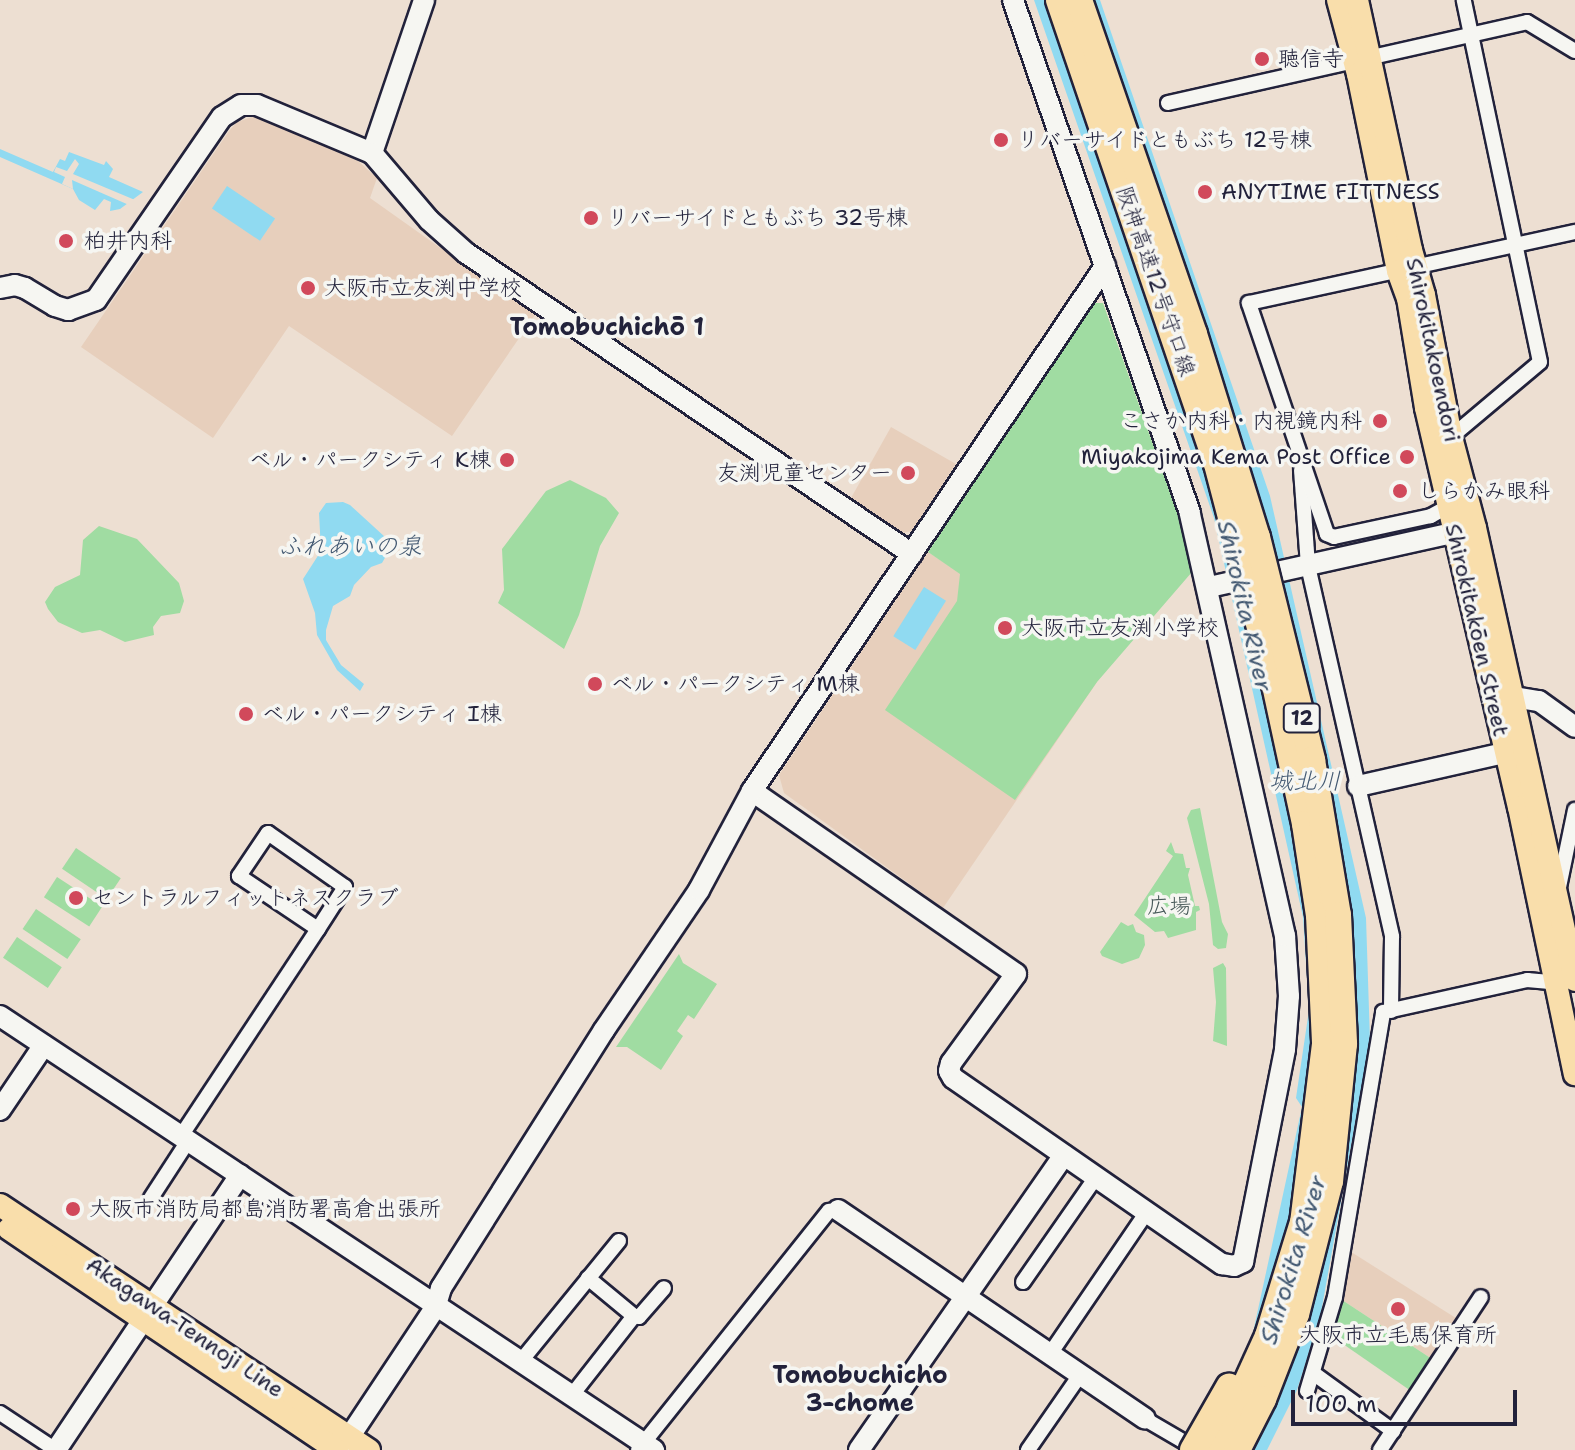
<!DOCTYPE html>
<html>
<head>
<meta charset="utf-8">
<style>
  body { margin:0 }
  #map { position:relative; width:1575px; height:1450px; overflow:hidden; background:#eddfd2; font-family:"Shantell Sans","Klee One",sans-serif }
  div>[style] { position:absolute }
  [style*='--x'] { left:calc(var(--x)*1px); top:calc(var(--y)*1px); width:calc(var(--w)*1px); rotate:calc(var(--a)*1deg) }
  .built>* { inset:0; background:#e7cfbc }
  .green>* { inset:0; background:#a0dca2; transform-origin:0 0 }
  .water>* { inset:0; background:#90daf1; transform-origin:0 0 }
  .pier>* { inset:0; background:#eddfd2 }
  .roads { filter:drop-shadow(2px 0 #22223b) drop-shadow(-2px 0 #22223b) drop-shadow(0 2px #22223b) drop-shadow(0 -2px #22223b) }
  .street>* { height:14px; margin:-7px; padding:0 7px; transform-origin:7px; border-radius:7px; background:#f6f6f2 }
  .secondary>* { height:20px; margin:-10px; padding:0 10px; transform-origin:10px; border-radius:10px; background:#f6f6f2 }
  .primary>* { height:22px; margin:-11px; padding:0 11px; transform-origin:11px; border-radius:11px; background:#f9deab }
  .bridges { filter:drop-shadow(2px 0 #22223b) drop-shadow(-2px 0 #22223b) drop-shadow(0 2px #22223b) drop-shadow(0 -2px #22223b) }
  .highway-bridge>* { height:26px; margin:-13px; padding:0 13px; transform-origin:13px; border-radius:13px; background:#f9deab }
  .dots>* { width:22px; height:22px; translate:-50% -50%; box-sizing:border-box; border:4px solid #f6f6f2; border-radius:50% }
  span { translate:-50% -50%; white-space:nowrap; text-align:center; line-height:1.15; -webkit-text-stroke:7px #f6f6f2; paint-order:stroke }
  .shield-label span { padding:2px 6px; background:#f6f6f2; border:2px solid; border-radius:6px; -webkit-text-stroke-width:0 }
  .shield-label { font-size:20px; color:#22223b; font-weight:700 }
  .poi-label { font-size:22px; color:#22223b }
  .left { translate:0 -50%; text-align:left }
  .right { translate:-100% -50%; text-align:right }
  .street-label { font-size:22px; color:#22223b }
  .park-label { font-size:22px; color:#485a5a }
  .neighbourhood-label { font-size:24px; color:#22223b; font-weight:700 }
  .water-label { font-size:24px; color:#435972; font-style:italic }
  .scale { position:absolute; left:1291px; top:1390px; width:226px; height:36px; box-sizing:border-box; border:4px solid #22223b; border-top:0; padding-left:10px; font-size:24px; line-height:28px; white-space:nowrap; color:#22223b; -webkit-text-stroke:6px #f6f6f2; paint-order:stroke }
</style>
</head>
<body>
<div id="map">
  <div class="built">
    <div style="clip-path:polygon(252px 117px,262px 118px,358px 161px,377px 178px,370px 198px,535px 315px,452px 436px,289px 326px,213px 438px,81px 347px,229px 131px,237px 122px)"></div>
    <div style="clip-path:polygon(891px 427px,956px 464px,912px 531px,902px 533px,851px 498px)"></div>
    <div style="clip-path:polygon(928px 552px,960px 573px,1097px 682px,943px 908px,784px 793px,779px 775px)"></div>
    <div style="clip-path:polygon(1348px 1250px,1459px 1320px,1432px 1359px,1339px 1298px)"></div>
  </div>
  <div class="green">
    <div style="clip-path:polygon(1095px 303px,1103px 303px,1179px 518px,1192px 572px,1097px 682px,1015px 800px,885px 710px,957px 601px,960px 574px,928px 552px)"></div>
    <div style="clip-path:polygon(570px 480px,606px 498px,619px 513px,600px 546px,579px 615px,564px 649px,498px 603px,504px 590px,502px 549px,546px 491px)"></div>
    <div style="clip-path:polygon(99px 526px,137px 539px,179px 583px,184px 601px,180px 613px,161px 616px,153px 627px,154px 635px,125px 642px,100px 630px,82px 633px,58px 622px,48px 609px,45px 602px,55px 587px,80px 575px,83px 540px)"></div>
    <div style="clip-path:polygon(1200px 808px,1222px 922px,1228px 934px,1226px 948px,1218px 949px,1213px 945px,1209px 904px,1187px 818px,1191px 810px)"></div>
    <div style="clip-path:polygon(1171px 842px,1175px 853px,1183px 854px,1186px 868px,1190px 868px,1188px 875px,1195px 906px,1199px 906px,1200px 910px,1196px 912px,1196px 930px,1168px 938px,1164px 931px,1155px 932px,1134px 915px,1173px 856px,1166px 851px)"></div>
    <div style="left:76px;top:848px;width:54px;height:25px;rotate:34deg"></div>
    <div style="left:57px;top:877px;width:54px;height:24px;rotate:33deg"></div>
    <div style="left:36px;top:909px;width:54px;height:24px;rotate:34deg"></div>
    <div style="clip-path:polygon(1121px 922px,1128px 926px,1133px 924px,1136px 932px,1144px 935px,1145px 945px,1139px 958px,1122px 964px,1102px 956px,1100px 952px)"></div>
    <div style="left:17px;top:937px;width:54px;height:25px;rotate:34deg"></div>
    <div style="clip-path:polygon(679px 954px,683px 963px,717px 984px,694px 1019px,688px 1015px,677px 1031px,683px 1036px,661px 1070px,627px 1047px,616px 1047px)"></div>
    <div style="clip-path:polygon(1223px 963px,1226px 968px,1227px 1046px,1213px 1041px,1216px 1002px,1213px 968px)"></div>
    <div style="clip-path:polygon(1339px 1298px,1432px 1359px,1411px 1391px,1330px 1335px)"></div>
  </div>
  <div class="water">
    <div style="clip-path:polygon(1034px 0,1100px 0,1270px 496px,1366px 918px,1370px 1041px,1320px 1318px,1297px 1390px,1267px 1450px,1195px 1450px,1247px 1360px,1302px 1107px,1296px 1098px,1309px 1010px,1303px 917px,1214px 518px)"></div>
    <div style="clip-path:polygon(0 149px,53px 172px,60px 159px,65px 161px,69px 152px,104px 165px,106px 161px,113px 169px,109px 177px,143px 192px,120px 209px,110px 211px,111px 202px,104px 199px,95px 210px,79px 200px,73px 189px,0 157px)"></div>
    <div style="left:227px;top:186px;width:58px;height:27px;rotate:34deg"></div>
    <div style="clip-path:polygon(343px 502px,350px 505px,385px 537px,390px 549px,382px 563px,371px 567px,354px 585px,350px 596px,333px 606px,326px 630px,326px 640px,341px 665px,364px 684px,360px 691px,337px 670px,317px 635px,315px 613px,303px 579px,321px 551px,319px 513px,326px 503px)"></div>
    <div style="left:924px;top:587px;width:26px;height:58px;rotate:32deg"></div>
  </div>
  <div class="pier">
    <div style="clip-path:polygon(75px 159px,79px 164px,73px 174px,135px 200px,129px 205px,72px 180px,73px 189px,62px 184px,65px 177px,54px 172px,56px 167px,67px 171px)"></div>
  </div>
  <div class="roads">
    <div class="street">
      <div style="--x:1168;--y:103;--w:368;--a:-12.7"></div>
      <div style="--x:1527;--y:22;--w:56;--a:31.1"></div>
      <div style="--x:1451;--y:437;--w:116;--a:-40.1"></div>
      <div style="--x:1540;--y:362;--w:370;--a:-101.9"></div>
      <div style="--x:1301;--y:470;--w:96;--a:85.8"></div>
      <div style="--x:1308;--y:566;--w:380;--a:77.2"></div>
      <div style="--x:1392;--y:937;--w:74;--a:90.8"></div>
      <div style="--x:1449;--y:506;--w:21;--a:151"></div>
      <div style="--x:1431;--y:516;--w:99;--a:167.8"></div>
      <div style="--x:1334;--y:537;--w:8;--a:-157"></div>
      <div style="--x:1327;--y:534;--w:244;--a:-108.7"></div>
      <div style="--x:1249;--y:303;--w:334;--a:-12.3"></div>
      <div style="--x:1558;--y:892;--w:84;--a:-78.3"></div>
      <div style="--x:181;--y:1136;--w:248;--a:-56.5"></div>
      <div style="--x:318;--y:929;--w:50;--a:-57.3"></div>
      <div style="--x:345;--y:887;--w:94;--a:-145"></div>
      <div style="--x:268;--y:833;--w:52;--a:124"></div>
      <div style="--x:239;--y:876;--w:95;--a:33.9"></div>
      <div style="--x:151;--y:1198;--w:68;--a:-57"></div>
      <div style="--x:588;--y:1278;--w:60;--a:39.6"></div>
      <div style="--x:1023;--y:1282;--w:128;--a:-55.2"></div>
      <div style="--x:1050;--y:1354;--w:172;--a:-55.7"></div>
      <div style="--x:521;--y:1361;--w:155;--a:-50.8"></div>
      <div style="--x:1313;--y:1373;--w:99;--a:35.9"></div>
      <div style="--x:1307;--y:1391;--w:98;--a:-73.4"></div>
      <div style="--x:1335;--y:1297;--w:289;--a:-80.4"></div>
      <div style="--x:1383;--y:1012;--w:148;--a:-12.5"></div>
      <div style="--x:1527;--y:980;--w:37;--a:5"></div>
      <div style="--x:572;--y:1395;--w:100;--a:-51.9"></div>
      <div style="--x:634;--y:1316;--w:5;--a:11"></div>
      <div style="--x:639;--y:1317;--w:38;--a:-49"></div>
      <div style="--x:0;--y:1413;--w:67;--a:33.5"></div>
      <div style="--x:1145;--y:1419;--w:61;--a:30.3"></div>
      <div style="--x:638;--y:1450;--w:306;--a:-51.4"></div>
      <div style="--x:829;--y:1211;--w:9;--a:-6"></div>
      <div style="--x:1028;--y:1450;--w:91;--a:-55.3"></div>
      <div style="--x:1380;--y:1450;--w:183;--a:-56.6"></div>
    </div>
    <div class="secondary">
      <div style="--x:372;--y:153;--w:162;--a:-71.2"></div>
      <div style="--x:0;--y:288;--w:15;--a:-11"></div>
      <div style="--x:15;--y:285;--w:10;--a:17"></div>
      <div style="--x:25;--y:288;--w:35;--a:31"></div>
      <div style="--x:55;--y:306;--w:14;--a:17"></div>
      <div style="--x:68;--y:310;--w:30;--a:-20"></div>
      <div style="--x:96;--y:300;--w:222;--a:-55.5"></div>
      <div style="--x:222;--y:117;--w:22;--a:-32"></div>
      <div style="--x:241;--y:105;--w:16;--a:0"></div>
      <div style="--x:257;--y:105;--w:125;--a:22.7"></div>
      <div style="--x:372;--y:153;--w:88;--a:49.6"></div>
      <div style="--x:429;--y:220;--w:50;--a:41.7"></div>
      <div style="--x:466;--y:253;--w:538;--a:34.01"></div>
      <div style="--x:1209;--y:587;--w:268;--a:-12.5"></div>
      <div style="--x:1500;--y:700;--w:13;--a:-13"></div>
      <div style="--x:1513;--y:697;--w:26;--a:9"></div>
      <div style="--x:1539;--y:701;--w:44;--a:35.8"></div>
      <div style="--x:1358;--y:786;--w:151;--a:-12.7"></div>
      <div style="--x:752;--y:791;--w:321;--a:34.7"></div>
      <div style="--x:1016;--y:974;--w:110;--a:126.1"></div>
      <div style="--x:951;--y:1063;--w:8;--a:104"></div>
      <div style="--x:949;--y:1071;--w:8;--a:60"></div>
      <div style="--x:953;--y:1078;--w:327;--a:34.7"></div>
      <div style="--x:1222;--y:1264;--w:12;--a:9"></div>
      <div style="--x:1234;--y:1266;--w:10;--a:-24"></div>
      <div style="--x:1243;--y:1262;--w:217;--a:-78.8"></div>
      <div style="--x:1285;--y:1049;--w:53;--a:-85.7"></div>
      <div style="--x:1289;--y:996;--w:60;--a:-93.8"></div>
      <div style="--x:1285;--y:936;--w:434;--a:-102.7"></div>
      <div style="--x:1190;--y:513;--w:543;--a:-109.04"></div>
      <div style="--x:0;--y:1016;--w:785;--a:33.57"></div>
      <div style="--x:0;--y:1110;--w:78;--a:-55.9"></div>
      <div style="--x:838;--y:1210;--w:371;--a:34.2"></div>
      <div style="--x:342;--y:1448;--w:168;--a:-56.4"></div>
      <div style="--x:435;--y:1308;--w:21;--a:-73"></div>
      <div style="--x:441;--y:1288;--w:305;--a:-57.7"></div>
      <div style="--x:604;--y:1030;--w:169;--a:-55.8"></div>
      <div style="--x:699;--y:890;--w:112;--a:-61.8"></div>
      <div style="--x:752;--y:791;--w:633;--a:-56.08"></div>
      <div style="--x:56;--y:1450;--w:331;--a:-56.2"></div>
      <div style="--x:859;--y:1450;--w:359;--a:-55.2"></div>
    </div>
    <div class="primary">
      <div style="--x:1338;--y:0;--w:77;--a:74.9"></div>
      <div style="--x:1358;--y:74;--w:201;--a:78.5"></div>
      <div style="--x:1398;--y:271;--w:29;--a:70"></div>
      <div style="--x:1408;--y:298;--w:111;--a:80.7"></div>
      <div style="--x:1426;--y:408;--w:410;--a:76.9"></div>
      <div style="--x:1519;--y:807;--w:273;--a:78.2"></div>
      <div style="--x:1357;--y:0;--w:256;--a:77.8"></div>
      <div style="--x:1411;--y:250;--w:47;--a:73.9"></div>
      <div style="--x:1424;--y:295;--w:145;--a:79.2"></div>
      <div style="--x:1451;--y:437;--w:94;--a:75.2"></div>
      <div style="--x:1475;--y:528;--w:463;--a:77.5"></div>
      <div style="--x:0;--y:1205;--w:443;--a:33.6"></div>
      <div style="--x:9;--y:1229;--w:396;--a:34"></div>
    </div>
  </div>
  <div class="bridges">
    <div class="highway-bridge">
      <div style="--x:1059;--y:0;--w:490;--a:71.2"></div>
      <div style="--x:1217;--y:464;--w:228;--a:75.3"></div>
      <div style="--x:1275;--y:685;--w:142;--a:77.8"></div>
      <div style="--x:1305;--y:824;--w:92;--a:81.3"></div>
      <div style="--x:1319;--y:915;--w:129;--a:87.3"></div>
      <div style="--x:1325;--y:1044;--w:179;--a:97"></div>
      <div style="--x:1303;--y:1222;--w:119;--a:107.1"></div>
      <div style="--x:1268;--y:1336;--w:125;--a:114.5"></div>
      <div style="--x:1079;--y:0;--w:353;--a:71"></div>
      <div style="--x:1194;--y:334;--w:213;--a:72.8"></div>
      <div style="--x:1257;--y:537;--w:230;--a:76.1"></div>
      <div style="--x:1312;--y:760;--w:157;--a:80.5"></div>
      <div style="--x:1338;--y:915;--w:129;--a:87.3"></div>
      <div style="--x:1344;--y:1044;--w:138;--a:95.8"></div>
      <div style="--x:1330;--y:1181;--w:137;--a:104.3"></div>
      <div style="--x:1296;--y:1314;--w:91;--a:111.2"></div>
      <div style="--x:1263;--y:1399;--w:57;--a:117"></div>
      <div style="--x:1193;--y:1450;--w:73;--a:-60.3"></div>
    </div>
  </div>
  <div class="dots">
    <div style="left:1262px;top:59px;background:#d1495b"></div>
    <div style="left:1001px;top:140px;background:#d1495b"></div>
    <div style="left:1205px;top:192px;background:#d1495b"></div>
    <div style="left:591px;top:218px;background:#d1495b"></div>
    <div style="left:66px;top:241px;background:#d1495b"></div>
    <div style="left:308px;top:288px;background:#d1495b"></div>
    <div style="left:1380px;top:421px;background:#d1495b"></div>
    <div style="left:1407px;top:457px;background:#d1495b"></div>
    <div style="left:507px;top:460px;background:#d1495b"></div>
    <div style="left:908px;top:473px;background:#d1495b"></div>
    <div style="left:1400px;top:491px;background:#d1495b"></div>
    <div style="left:1005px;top:628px;background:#d1495b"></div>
    <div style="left:595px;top:684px;background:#d1495b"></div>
    <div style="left:246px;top:714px;background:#d1495b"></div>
    <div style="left:76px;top:898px;background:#d1495b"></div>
    <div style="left:73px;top:1209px;background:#d1495b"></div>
    <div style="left:1398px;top:1309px;background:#d1495b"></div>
  </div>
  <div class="shield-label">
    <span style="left:1302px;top:718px">12</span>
  </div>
  <div class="poi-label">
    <span class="left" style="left:1278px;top:59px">聴信寺</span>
    <span class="left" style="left:1017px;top:140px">リバーサイドともぶち 12号棟</span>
    <span class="left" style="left:1221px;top:192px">ANYTIME FITTNESS</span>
    <span class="left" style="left:607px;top:218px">リバーサイドともぶち 32号棟</span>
    <span class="left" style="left:84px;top:241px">柏井内科</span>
    <span class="left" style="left:324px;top:288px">大阪市立友渕中学校</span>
    <span class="right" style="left:1362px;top:421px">こさか内科・内視鏡内科</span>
    <span class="right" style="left:1391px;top:457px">Miyakojima Kema Post Office</span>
    <span class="right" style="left:491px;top:460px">ベル・パークシティ K棟</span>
    <span class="right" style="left:892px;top:473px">友渕児童センター</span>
    <span class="left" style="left:1418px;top:491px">しらかみ眼科</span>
    <span class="left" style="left:1021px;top:628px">大阪市立友渕小学校</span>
    <span class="left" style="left:611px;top:684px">ベル・パークシティ M棟</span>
    <span class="left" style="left:262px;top:714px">ベル・パークシティ I棟</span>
    <span class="left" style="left:92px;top:898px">セントラルフィットネスクラブ</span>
    <span class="left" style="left:89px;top:1209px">大阪市消防局都島消防署高倉出張所</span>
    <span style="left:1398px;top:1335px">大阪市立毛馬保育所</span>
  </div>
  <div class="street-label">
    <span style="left:1156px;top:281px;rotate:71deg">阪神高速12号守口線</span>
    <span style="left:1433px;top:350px;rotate:78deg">Shirokitakoendori</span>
    <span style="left:1477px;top:630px;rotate:77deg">Shirokitakōen Street</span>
    <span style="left:185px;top:1327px;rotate:34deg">Akagawa-Tennoji Line</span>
  </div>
  <div class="park-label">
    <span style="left:1169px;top:906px">広場</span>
  </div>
  <div class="neighbourhood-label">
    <span style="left:607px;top:328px">Tomobuchichō 1</span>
    <span style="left:860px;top:1390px">Tomobuchicho<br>3-chome</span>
  </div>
  <div class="water-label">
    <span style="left:350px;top:547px">ふれあいの泉</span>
    <span style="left:1244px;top:606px;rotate:77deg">Shirokita River</span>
    <span style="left:1305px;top:782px">城北川</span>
    <span style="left:1294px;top:1260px;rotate:-73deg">Shirokita River</span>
  </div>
  <div class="scale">100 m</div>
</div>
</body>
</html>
